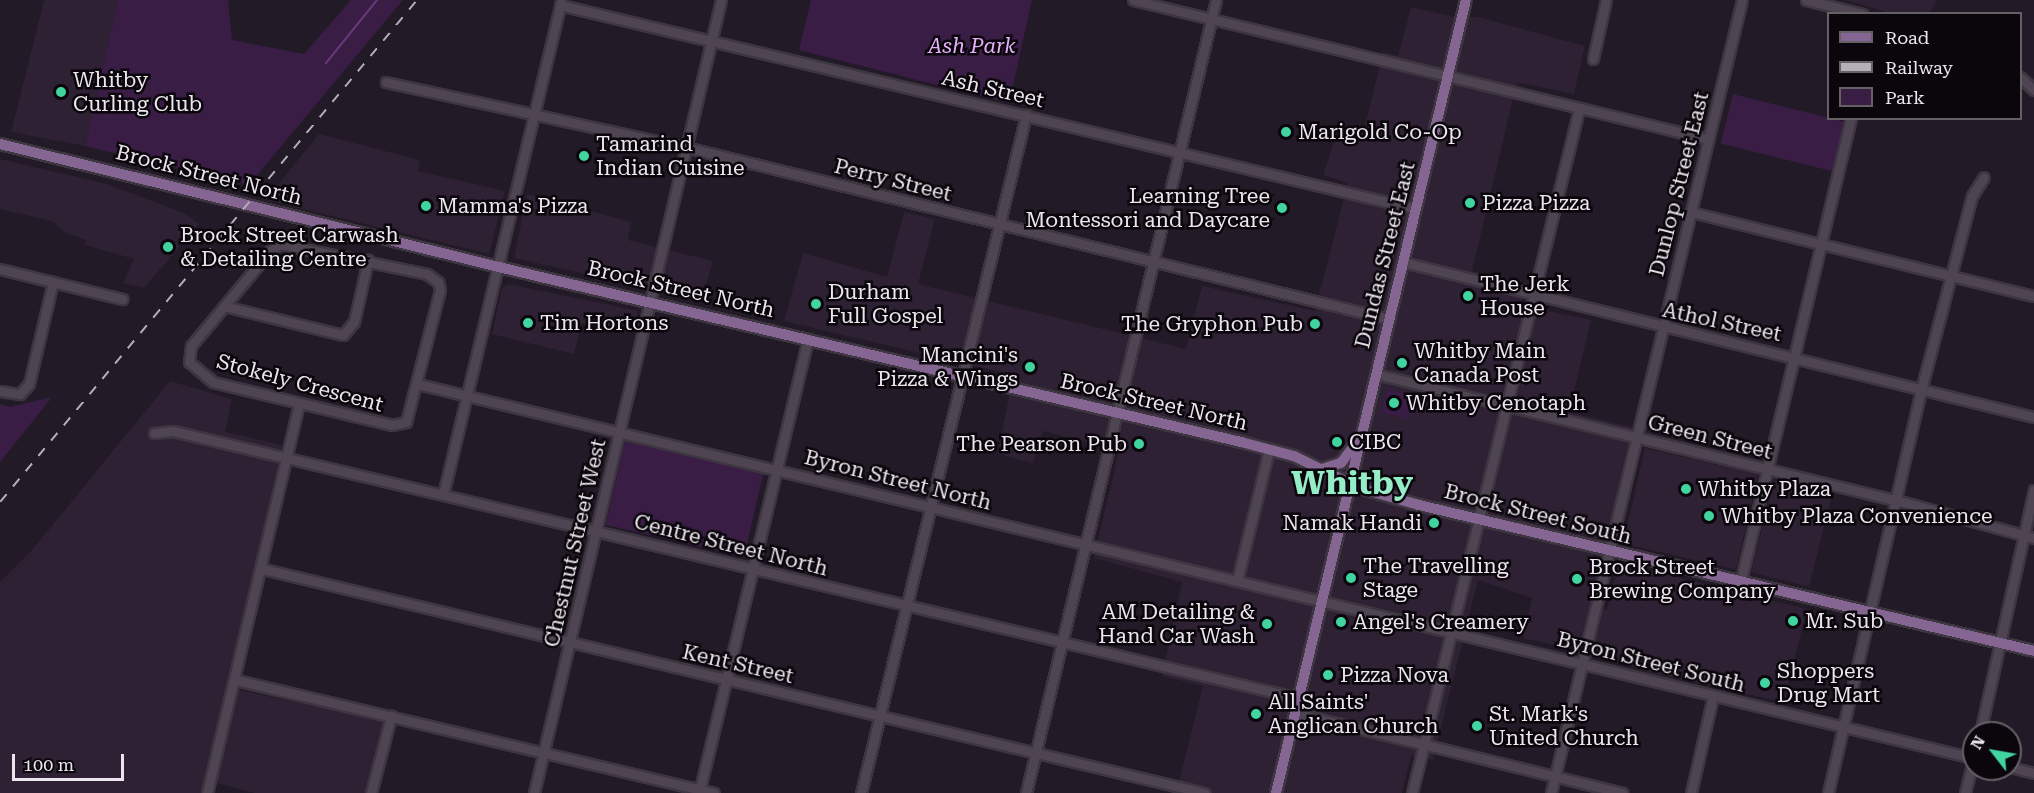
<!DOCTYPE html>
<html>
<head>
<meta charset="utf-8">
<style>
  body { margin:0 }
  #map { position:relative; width:2034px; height:793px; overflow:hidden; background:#221a26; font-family:"Roboto Serif",serif }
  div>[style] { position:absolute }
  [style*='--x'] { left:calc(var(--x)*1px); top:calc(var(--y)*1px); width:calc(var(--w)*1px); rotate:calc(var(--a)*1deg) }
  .built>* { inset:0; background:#2d2133; transform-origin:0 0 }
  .green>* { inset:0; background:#391d44; transform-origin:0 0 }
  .stream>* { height:2px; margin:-1px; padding:0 1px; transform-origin:1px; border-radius:1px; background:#68377c }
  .roads { filter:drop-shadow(2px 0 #3d3640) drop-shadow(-2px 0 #3d3640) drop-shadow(0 2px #3d3640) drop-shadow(0 -2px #3d3640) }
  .minor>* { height:9px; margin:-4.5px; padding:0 4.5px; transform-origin:4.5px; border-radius:4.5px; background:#4e4452 }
  .major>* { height:10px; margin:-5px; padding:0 5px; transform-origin:5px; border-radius:5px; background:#856692 }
  .rail>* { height:2px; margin-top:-1px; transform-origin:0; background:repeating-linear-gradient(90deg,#b5afb8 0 10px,transparent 0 20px) }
  .dots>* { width:16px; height:16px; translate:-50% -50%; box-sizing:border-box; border:3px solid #0a060b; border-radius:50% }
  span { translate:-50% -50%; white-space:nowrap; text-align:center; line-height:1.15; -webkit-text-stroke:5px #0a060b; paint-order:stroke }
  .park-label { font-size:21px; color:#e5affc; font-style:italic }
  .poi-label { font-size:21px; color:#ebe6ee }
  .left { translate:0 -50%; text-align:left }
  .right { translate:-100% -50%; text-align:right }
  .street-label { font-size:21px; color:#ebe6ee }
  .town-label { font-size:33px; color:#95edc8; font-weight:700 }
  .legend { position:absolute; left:1827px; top:12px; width:195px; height:108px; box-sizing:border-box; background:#0a060b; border:2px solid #646066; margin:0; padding:8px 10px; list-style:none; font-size:18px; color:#ebe6ee }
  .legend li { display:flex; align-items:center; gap:12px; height:30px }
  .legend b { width:30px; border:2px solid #646066 }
  .north { position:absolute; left:1962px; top:721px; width:60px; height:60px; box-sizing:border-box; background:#0a060b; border:2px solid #646066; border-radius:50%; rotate:301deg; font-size:16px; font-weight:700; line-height:24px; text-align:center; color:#ebe6ee }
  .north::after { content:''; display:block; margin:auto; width:21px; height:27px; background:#41d4a1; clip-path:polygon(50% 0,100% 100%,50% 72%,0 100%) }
  .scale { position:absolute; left:12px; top:754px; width:112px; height:27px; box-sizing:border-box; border:3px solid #ebe6ee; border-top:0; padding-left:8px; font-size:18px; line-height:21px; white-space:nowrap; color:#ebe6ee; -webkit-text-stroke:4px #0a060b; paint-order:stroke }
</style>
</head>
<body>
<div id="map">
  <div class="built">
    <div style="clip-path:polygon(44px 0,118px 0,85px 146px,11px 132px)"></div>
    <div style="clip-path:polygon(1845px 0,1937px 0,1929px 13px,1894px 14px)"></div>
    <div style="clip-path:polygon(1411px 7px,1454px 17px,1478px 17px,1585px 46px,1574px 94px,1517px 82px,1472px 271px,1527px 283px,1521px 305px,1591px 320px,1569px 412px,1632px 427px,1591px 605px,1607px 610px,1619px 563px,1807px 609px,1784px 702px,1646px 672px,1597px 654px,1523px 638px,1532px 598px,1478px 580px,1433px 760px,1411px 756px,1402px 793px,1176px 793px,1203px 686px,1162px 676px,1182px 582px,1094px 558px,1119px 450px,1043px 431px,1033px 463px,998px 454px,1013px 375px,784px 321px,803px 253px,887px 277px,904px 212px,935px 219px,918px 284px,1186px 349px,1202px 286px,1315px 311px,1348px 183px,1323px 175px,1339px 128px,1363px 134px,1383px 52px,1398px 56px)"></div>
    <div style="clip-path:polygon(319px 134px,420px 160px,418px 171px,505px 191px,489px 254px,266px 200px)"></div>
    <div style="clip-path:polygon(0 159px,107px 184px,184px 213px,199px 224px,144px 288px,123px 283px,134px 259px,85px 245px,86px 240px,66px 233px,52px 221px,0 209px)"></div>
    <div style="clip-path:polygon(527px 194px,631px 222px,628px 240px,713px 261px,702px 300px,514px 258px)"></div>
    <div style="clip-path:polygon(508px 284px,638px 311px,631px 334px,582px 323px,574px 354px,492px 334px,502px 288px)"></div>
    <div style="clip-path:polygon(170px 381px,232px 399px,225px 432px,282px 445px,229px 688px,384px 720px,365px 793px,255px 793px,205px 780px,202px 793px,0 793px,0 582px,33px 549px)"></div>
    <div style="left:1645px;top:448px;width:116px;height:98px;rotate:13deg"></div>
    <div style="left:1774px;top:480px;width:60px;height:95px;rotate:14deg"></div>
  </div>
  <div class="green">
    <div style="clip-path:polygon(118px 0,228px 0,232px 40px,304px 54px,351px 0,403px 0,249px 185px,85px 146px)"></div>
    <div style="clip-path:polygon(811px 0,1032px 0,1009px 103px,799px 50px)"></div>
    <div style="left:1733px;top:94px;width:116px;height:51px;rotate:14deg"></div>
    <div style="left:1387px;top:389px;width:28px;height:24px;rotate:13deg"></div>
    <div style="clip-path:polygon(52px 397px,0 462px,0 404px,10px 407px)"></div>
    <div style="left:625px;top:441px;width:142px;height:86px;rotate:13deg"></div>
  </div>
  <div class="stream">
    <div style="--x:326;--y:63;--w:81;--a:-51"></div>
  </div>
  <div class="roads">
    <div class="minor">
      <div style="--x:1133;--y:0;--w:592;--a:13.59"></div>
      <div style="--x:1806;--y:0;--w:58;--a:14"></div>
      <div style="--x:560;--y:5;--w:880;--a:13.4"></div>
      <div style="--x:1593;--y:59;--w:60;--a:-77.6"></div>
      <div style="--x:2020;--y:77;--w:19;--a:43"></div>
      <div style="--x:386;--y:82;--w:310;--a:12.3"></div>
      <div style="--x:689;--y:148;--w:721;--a:13.73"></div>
      <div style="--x:1691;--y:212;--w:353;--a:13.8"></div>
      <div style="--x:280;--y:244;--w:150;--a:11.5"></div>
      <div style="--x:427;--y:274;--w:14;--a:36"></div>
      <div style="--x:438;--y:282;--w:8;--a:76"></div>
      <div style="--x:440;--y:290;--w:136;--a:104.4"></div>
      <div style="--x:406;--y:422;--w:14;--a:168"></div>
      <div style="--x:392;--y:425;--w:184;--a:-166.5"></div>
      <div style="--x:213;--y:382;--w:31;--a:-140"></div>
      <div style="--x:189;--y:362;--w:16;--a:-83"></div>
      <div style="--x:191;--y:346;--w:124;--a:-50.3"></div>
      <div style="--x:270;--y:251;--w:12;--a:-35"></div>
      <div style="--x:1403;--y:262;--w:650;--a:13.8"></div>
      <div style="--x:0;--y:269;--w:126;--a:13.8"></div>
      <div style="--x:224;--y:306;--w:122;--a:13.7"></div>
      <div style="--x:343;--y:335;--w:17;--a:-50"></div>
      <div style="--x:354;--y:322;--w:64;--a:-77.3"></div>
      <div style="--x:1376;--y:374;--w:546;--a:13.65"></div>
      <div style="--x:1907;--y:503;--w:132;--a:15.4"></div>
      <div style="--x:418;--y:384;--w:1600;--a:13.52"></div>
      <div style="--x:0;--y:391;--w:20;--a:9"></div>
      <div style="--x:20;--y:394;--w:13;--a:-48"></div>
      <div style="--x:29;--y:384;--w:105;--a:-76.8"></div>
      <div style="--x:154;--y:433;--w:19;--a:-6"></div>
      <div style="--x:173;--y:431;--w:1156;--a:13.35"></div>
      <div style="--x:443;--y:495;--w:507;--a:-76.54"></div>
      <div style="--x:263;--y:569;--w:968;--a:13.38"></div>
      <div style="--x:1237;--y:581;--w:135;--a:-76.3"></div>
      <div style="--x:1740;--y:584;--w:479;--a:-76.6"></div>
      <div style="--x:236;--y:680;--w:491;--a:13.3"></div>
      <div style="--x:1295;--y:713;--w:337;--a:13.7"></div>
      <div style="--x:1980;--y:733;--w:249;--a:-77.5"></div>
      <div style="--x:2010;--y:767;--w:25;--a:14"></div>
      <div style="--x:207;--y:793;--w:400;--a:-76.7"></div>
      <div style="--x:371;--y:793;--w:80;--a:-75.4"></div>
      <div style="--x:534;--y:793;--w:815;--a:-76.73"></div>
      <div style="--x:699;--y:793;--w:467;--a:-76.5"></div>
      <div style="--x:861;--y:793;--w:698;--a:-76.32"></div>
      <div style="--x:1026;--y:793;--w:815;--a:-76.53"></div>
      <div style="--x:1412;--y:793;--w:704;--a:-76.28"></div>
      <div style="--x:1551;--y:793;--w:816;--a:-76.46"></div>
      <div style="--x:1691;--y:793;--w:99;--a:-77.2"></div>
      <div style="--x:1828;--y:793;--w:414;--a:-77"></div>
      <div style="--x:1921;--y:390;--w:201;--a:-75.3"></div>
      <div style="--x:1972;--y:196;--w:22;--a:-58"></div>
      <div style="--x:1965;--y:793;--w:37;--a:-76"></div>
    </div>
    <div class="major">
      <div style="--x:0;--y:144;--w:522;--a:13.85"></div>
      <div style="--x:507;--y:269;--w:754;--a:13.26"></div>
      <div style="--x:1241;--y:442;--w:55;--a:14.8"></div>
      <div style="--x:1294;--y:456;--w:72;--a:26.2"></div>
      <div style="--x:1359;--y:488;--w:62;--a:15.8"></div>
      <div style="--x:1419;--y:505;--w:632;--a:13.35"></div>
      <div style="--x:1322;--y:469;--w:20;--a:-18"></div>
      <div style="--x:1341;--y:463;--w:21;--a:-53"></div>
      <div style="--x:1276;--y:793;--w:815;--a:-76.53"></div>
    </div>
  </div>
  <div class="rail">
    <div style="--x:0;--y:502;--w:653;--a:-50.28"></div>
  </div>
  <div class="dots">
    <div style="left:61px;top:92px;background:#41d4a1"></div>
    <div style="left:1286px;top:132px;background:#41d4a1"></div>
    <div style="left:584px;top:156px;background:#41d4a1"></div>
    <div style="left:1470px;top:203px;background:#41d4a1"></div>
    <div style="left:426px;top:206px;background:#41d4a1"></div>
    <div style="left:1282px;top:208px;background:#41d4a1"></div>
    <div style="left:168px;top:247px;background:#41d4a1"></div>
    <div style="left:1468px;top:296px;background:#41d4a1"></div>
    <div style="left:816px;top:304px;background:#41d4a1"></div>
    <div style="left:528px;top:323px;background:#41d4a1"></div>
    <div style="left:1315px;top:324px;background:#41d4a1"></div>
    <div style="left:1402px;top:363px;background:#41d4a1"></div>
    <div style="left:1030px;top:367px;background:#41d4a1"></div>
    <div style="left:1394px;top:403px;background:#41d4a1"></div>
    <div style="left:1337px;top:442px;background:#41d4a1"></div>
    <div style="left:1139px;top:444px;background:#41d4a1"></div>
    <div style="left:1686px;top:489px;background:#41d4a1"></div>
    <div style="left:1709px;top:516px;background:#41d4a1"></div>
    <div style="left:1434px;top:523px;background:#41d4a1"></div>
    <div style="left:1351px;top:578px;background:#41d4a1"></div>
    <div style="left:1577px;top:579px;background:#41d4a1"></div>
    <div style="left:1793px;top:621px;background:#41d4a1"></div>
    <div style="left:1341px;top:622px;background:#41d4a1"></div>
    <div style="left:1267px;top:624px;background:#41d4a1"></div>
    <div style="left:1328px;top:675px;background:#41d4a1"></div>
    <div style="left:1765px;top:683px;background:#41d4a1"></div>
    <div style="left:1256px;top:714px;background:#41d4a1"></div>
    <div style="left:1477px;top:726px;background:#41d4a1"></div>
  </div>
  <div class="park-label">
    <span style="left:972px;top:46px">Ash Park</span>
  </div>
  <div class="poi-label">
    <span class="left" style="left:73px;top:92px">Whitby<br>Curling Club</span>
    <span class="left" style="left:1298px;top:132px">Marigold Co-Op</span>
    <span class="left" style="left:596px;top:156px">Tamarind<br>Indian Cuisine</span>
    <span class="right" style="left:1270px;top:208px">Learning Tree<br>Montessori and Daycare</span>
    <span class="left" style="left:1482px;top:203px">Pizza Pizza</span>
    <span class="left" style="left:438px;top:206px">Mamma's Pizza</span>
    <span class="left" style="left:180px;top:247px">Brock Street Carwash<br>&amp; Detailing Centre</span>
    <span class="left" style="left:1480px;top:296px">The Jerk<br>House</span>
    <span class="left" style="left:828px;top:304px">Durham<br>Full Gospel</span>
    <span class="left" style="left:540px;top:323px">Tim Hortons</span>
    <span class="right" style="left:1303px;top:324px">The Gryphon Pub</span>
    <span class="left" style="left:1414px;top:363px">Whitby Main<br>Canada Post</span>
    <span class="right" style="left:1018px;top:367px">Mancini's<br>Pizza &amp; Wings</span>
    <span class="left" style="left:1406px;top:403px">Whitby Cenotaph</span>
    <span class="left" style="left:1349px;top:442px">CIBC</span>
    <span class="right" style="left:1127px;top:444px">The Pearson Pub</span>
    <span class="left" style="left:1698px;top:489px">Whitby Plaza</span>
    <span class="left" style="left:1721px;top:516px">Whitby Plaza Convenience</span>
    <span class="right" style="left:1422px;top:523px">Namak Handi</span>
    <span class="left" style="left:1363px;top:578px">The Travelling<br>Stage</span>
    <span class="left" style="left:1589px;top:579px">Brock Street<br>Brewing Company</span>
    <span class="right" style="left:1255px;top:624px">AM Detailing &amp;<br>Hand Car Wash</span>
    <span class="left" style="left:1805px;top:621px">Mr. Sub</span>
    <span class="left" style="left:1353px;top:622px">Angel's Creamery</span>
    <span class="left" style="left:1777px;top:683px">Shoppers<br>Drug Mart</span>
    <span class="left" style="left:1340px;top:675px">Pizza Nova</span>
    <span class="left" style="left:1268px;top:714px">All Saints'<br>Anglican Church</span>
    <span class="left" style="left:1489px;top:726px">St. Mark's<br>United Church</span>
  </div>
  <div class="street-label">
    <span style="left:993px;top:89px;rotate:13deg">Ash Street</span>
    <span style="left:209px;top:175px;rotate:14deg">Brock Street North</span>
    <span style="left:893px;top:180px;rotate:14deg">Perry Street</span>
    <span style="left:1679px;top:184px;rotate:-76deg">Dunlop Street East</span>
    <span style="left:1385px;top:255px;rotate:-76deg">Dundas Street East</span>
    <span style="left:681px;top:289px;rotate:13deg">Brock Street North</span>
    <span style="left:1722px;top:322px;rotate:12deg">Athol Street</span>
    <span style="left:300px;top:383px;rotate:15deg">Stokely Crescent</span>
    <span style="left:1154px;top:402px;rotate:13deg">Brock Street North</span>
    <span style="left:1710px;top:437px;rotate:14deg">Green Street</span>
    <span style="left:898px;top:480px;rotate:14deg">Byron Street North</span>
    <span style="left:1538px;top:514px;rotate:14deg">Brock Street South</span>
    <span style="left:575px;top:543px;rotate:-77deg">Chestnut Street West</span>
    <span style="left:731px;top:545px;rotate:14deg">Centre Street North</span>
    <span style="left:1651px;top:662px;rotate:14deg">Byron Street South</span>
    <span style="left:738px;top:664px;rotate:13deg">Kent Street</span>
  </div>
  <div class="town-label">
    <span style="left:1352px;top:483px">Whitby</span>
  </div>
  <ul class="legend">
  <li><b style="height:8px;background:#856692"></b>Road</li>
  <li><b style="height:8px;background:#b5afb8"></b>Railway</li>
  <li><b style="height:16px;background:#391d44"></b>Park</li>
  </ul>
  <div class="north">N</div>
  <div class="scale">100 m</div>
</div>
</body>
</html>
